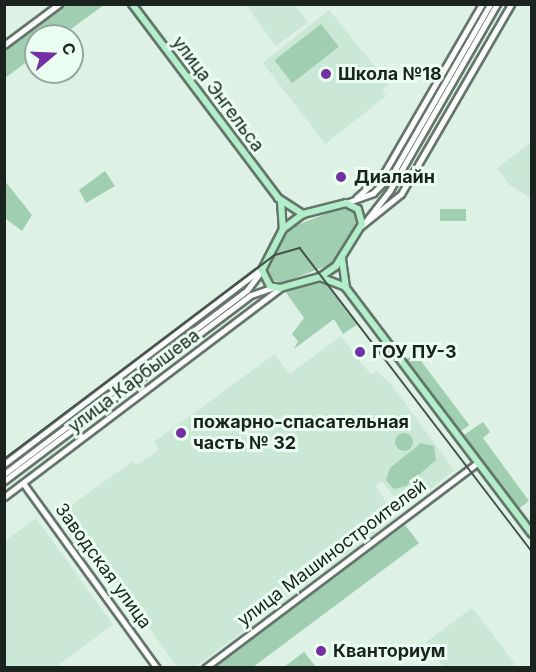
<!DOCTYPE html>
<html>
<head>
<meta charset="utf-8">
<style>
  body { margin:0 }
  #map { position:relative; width:536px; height:672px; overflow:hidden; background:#ddf1e4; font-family:Inter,sans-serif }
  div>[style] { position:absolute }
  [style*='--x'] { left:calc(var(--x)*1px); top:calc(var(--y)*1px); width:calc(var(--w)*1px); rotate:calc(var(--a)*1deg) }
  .built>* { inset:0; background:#cbe7d5 }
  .green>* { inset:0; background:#a0ceb1; transform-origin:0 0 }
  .round { border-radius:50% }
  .roads { filter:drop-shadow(2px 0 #64766b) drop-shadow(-2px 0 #64766b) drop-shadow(0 2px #64766b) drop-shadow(0 -2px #64766b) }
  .minor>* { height:5px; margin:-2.5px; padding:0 2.5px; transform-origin:2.5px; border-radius:2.5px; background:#fff }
  .major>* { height:6px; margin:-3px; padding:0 3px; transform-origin:3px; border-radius:3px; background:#b3eecb }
  .tram>* { height:1.5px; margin:-0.75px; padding:0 0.75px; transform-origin:0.75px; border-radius:0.75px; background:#47524b }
  .dots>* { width:16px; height:16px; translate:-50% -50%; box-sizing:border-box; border:3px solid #eafff1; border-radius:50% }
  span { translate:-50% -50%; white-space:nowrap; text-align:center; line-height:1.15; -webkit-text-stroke:6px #eafff1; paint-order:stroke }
  .poi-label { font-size:18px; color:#1b231e; font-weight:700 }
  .left { translate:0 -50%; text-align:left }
  .street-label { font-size:18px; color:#1b231e }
  .frame { position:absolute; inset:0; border:6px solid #1b231e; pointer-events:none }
  .north { position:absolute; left:24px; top:24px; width:60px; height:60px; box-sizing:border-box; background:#eafff1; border:2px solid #97a79d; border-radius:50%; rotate:71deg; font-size:16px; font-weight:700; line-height:24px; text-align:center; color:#1b231e }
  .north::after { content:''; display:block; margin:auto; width:21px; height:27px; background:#7330a4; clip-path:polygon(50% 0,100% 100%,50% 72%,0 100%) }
</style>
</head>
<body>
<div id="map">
  <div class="built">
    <div style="clip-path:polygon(246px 5px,295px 5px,308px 22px,276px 46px)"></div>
    <div style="clip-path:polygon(329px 10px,389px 84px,382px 90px,386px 96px,325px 144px,263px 63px)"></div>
    <div style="clip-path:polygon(531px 142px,531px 199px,510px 185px,497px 168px)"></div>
    <div style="clip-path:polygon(341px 336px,371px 375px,376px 371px,390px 383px,454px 470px,404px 510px,382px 481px,375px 486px,397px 517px,195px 667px,177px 667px,65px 510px,133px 461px,137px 465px,159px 450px,154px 442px,275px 354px,290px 374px)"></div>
    <div style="clip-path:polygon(36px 518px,113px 625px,55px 667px,5px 667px,5px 541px)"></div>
    <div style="clip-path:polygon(472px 608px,515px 664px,510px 667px,443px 667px,425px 643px)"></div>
  </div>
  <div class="green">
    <div style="clip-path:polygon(67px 5px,104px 5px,61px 36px,36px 36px,36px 55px,5px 78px,5px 51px)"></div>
    <div style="left:321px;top:24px;width:29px;height:59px;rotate:52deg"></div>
    <div style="clip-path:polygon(105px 171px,115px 186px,86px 203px,79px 190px)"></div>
    <div style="clip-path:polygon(4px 180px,32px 215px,22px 231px,5px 218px)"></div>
    <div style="clip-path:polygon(343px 207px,355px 212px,357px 225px,334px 263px,282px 283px,268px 278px,268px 262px,292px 227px)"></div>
    <div style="left:440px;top:209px;width:26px;height:12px"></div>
    <div style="clip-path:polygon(324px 281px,358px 324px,343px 334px,334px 319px,294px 349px,298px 341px,292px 334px,304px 318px,285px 291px)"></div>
    <div style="left:415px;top:353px;width:90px;height:12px;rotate:53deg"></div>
    <div style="clip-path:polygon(483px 422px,490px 432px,483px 438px,529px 501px,517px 510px,464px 435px)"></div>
    <div class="round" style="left:395px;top:433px;width:18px;height:18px"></div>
    <div style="clip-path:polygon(421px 443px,434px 446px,436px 460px,406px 486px,394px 489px,386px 480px,390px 468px)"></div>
    <div style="clip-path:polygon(405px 525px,419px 543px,253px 667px,214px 667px)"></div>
    <div style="clip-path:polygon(304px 652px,316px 667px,284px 667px)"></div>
  </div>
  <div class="roads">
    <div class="minor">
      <div style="--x:4;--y:45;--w:69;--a:-36.7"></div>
      <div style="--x:356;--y:198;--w:38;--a:-42"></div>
      <div style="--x:384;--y:173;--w:195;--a:-59.9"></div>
      <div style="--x:346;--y:203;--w:29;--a:-20"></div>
      <div style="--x:373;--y:193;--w:28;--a:-45"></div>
      <div style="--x:393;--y:173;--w:195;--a:-60.1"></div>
      <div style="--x:366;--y:221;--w:39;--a:-52"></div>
      <div style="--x:390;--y:190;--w:215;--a:-60.1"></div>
      <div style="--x:361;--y:226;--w:51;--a:-38.7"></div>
      <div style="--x:401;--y:194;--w:220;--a:-59.9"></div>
      <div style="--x:4;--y:464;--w:319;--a:-37.2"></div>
      <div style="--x:4;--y:474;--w:305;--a:-37.1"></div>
      <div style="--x:247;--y:290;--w:25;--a:-53"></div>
      <div style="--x:4;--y:481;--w:309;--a:-37"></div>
      <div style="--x:251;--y:295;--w:24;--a:-19"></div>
      <div style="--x:23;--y:483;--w:228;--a:54.1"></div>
      <div style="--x:4;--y:497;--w:346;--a:-37.1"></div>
      <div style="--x:205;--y:668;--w:341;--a:-37"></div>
    </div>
    <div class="major">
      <div style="--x:132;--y:4;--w:243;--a:53"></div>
      <div style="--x:278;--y:198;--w:30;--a:33"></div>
      <div style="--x:281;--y:202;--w:27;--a:86"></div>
      <div style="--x:346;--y:203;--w:13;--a:27"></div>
      <div style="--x:358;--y:209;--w:16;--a:75"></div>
      <div style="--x:362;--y:224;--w:49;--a:121.8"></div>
      <div style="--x:336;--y:266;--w:19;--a:145"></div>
      <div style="--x:320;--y:277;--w:41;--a:164.6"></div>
      <div style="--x:280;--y:288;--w:10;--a:-169"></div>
      <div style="--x:270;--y:286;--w:18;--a:-117"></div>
      <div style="--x:262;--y:270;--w:46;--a:-62.9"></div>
      <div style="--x:283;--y:229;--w:25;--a:-37"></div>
      <div style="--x:303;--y:214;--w:44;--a:-14.3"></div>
      <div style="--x:342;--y:259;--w:29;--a:82"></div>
      <div style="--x:346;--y:288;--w:308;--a:52.9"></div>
      <div style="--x:320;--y:277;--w:25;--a:21"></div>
    </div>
  </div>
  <div class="tram">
    <div style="--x:4;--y:459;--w:339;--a:-37"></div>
    <div style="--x:275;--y:255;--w:26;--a:-16"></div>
    <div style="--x:300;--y:248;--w:382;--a:52.6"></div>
  </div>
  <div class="dots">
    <div style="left:326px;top:74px;background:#7330a4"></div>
    <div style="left:341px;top:177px;background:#7330a4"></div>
    <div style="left:360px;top:352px;background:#7330a4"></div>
    <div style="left:181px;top:433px;background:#7330a4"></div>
    <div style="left:321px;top:651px;background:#7330a4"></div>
  </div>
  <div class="poi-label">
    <span class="left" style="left:338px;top:74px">Школа №18</span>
    <span class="left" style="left:354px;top:177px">Диалайн</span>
    <span class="left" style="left:372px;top:352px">ГОУ ПУ-3</span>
    <span class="left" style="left:193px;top:433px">пожарно-спасательная<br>часть № 32</span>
    <span class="left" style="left:333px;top:651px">Кванториум</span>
  </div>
  <div class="street-label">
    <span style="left:218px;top:94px;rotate:53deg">улица Энгельса</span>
    <span style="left:134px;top:381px;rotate:-37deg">улица Карбышева</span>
    <span style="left:332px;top:553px;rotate:-37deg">улица Машиностроителей</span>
    <span style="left:103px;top:566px;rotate:54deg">Заводская улица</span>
  </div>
  <div class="frame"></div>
  <div class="north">С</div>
</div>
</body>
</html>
